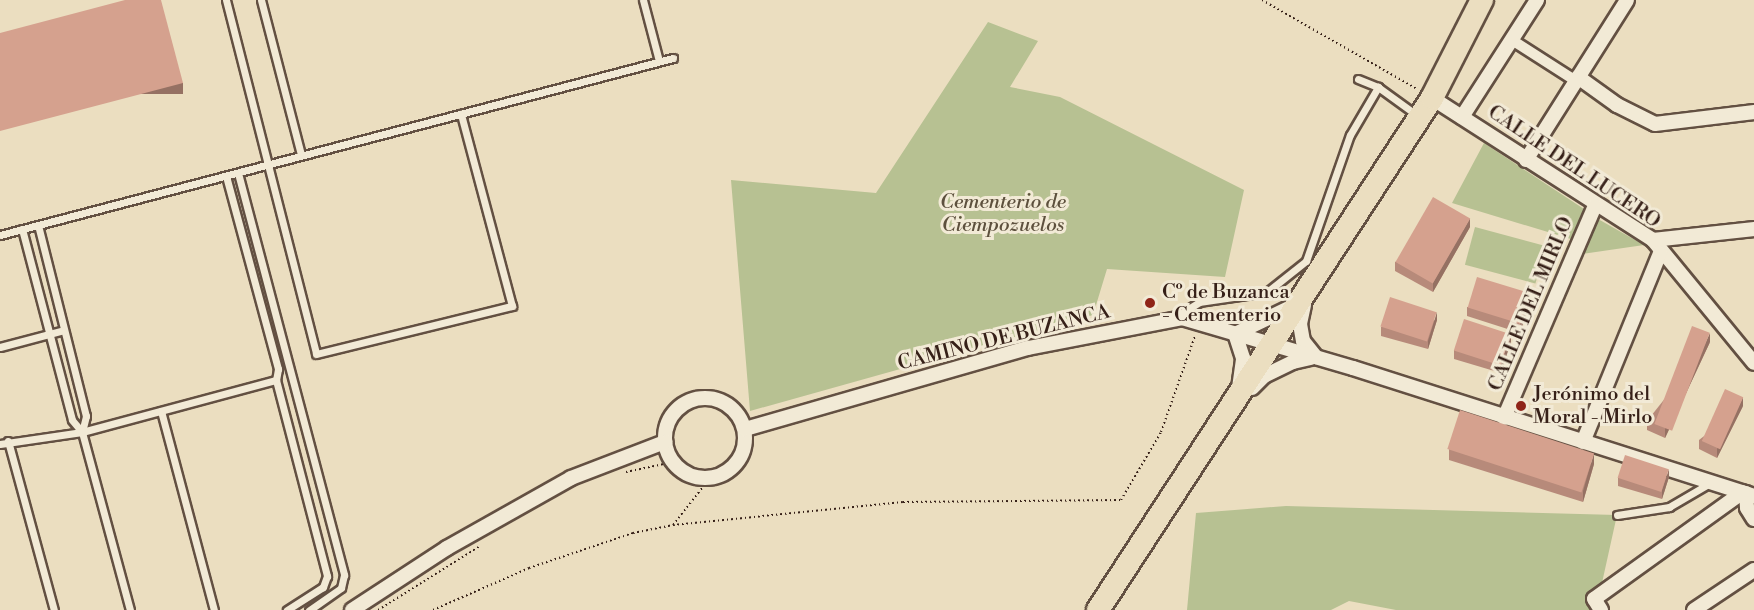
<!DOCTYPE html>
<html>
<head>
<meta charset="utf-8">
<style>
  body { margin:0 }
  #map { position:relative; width:1754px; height:610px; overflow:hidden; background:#ebdec0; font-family:"Libre Bodoni",serif }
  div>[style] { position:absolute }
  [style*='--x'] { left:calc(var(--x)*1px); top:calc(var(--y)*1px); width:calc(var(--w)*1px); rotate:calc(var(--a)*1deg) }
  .green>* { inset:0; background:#b7c192; transform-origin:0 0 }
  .path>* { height:2px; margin-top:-1px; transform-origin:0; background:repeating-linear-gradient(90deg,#362018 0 1.5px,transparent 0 4.5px) }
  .roads { filter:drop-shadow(2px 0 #635042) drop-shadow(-2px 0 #635042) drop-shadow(0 2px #635042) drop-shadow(0 -2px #635042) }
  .service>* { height:7px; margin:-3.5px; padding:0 3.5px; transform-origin:3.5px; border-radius:3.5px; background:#f2ead6 }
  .pedestrian>* { height:10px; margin:-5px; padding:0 5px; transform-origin:5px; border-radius:5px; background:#f2ead6 }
  .minor>* { height:14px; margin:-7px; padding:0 7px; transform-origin:7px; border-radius:7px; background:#f2ead6 }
  .minor>.ring { margin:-7px; padding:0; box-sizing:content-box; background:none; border:14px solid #f2ead6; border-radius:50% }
  .primary>* { height:22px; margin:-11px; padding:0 11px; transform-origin:11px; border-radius:11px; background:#ebdec0 }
  .wall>* { inset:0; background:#b78a7a }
  .shaded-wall>* { inset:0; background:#957163; transform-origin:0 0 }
  .building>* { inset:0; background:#d5a18e; transform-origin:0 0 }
  .dots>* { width:16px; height:16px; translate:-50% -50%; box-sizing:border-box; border:3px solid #f2ead6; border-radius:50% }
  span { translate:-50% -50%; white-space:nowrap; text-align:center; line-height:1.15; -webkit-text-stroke:6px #f2ead6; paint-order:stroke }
  .street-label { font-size:20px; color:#362018 }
  .park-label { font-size:20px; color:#5d503d; font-style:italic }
  .poi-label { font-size:20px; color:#362018 }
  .left { translate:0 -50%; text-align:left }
</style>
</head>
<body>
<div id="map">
  <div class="green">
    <div style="clip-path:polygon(988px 22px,1038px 41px,1010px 87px,1060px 97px,1244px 190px,1225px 277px,1107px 269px,1093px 315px,750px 411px,731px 180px,876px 193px)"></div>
    <div style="clip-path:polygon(1484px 143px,1584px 209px,1571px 239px,1452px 203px)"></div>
    <div style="clip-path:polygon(1598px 219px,1644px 245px,1582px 254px)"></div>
    <div style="left:1475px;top:227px;width:73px;height:39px;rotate:15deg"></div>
    <div style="clip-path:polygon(1286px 506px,1617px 515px,1596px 610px,1396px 610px,1349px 601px,1331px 610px,1187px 610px,1196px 513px)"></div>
  </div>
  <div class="path">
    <div style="--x:1262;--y:0;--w:179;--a:29.9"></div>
    <div style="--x:626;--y:472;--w:48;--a:-12"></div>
    <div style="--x:673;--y:525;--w:231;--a:-5.7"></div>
    <div style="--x:903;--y:502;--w:218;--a:-0.5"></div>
    <div style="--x:1121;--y:500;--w:79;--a:-59.5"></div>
    <div style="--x:1161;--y:432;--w:102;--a:-70.5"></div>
    <div style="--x:378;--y:610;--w:120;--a:-32.1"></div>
    <div style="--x:433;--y:610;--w:105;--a:-23.6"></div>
    <div style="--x:529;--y:568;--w:110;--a:-18.6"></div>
    <div style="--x:633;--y:533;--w:41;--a:-11.3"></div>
    <div style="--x:673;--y:525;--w:60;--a:-51.8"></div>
  </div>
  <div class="roads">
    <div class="service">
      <div style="--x:226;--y:0;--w:365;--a:75.7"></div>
      <div style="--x:316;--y:354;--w:202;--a:-13.8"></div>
      <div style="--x:512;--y:306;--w:199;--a:-104.9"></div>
      <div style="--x:261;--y:0;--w:160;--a:75.5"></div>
      <div style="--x:643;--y:0;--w:63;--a:75.3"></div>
      <div style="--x:1358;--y:79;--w:22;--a:22"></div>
      <div style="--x:1378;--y:87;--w:49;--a:35.9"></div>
      <div style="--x:238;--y:173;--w:416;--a:75.2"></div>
      <div style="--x:344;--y:575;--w:13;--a:103"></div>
      <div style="--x:341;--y:588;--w:39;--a:145"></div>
      <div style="--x:226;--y:176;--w:200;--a:74.9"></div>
      <div style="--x:278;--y:369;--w:11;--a:100"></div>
      <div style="--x:38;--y:225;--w:197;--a:75.9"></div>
      <div style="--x:86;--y:416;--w:16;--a:104"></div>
      <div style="--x:22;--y:229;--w:197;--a:75.3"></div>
      <div style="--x:72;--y:420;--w:16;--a:50"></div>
      <div style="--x:0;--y:235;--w:696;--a:-14.74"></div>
      <div style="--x:1177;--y:316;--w:26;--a:-32"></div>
      <div style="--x:1199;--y:302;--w:69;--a:-8.4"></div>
      <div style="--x:1267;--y:292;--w:50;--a:-38.5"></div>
      <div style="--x:1306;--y:261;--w:133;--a:-70.8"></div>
      <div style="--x:1350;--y:135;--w:56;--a:-59.7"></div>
      <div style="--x:0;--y:347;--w:66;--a:-14.9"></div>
      <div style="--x:161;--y:411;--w:206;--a:75.1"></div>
      <div style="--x:8;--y:441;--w:175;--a:74.8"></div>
      <div style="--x:0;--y:444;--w:83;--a:-8.3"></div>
      <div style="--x:1617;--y:515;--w:53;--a:-8.7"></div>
      <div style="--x:1669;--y:507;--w:48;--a:-30.3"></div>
      <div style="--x:130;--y:610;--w:184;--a:-105.1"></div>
      <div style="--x:82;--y:432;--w:201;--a:-15"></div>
      <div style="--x:276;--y:380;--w:203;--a:75.4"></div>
      <div style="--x:327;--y:576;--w:12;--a:110"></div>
      <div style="--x:323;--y:587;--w:43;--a:147.4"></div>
    </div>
    <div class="pedestrian">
      <div style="--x:1512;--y:40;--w:76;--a:32.6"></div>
    </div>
    <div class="minor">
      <div style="--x:1578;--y:77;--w:48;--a:35.7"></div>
      <div style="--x:1617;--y:105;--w:42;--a:26.6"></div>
      <div style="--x:1655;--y:124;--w:100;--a:-6.9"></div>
      <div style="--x:1432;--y:98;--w:263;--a:32.7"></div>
      <div style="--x:1653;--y:240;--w:159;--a:50.6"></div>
      <div style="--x:1462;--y:117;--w:139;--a:-57.3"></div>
      <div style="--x:1526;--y:160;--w:189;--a:-57.7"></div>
      <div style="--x:1653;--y:240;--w:102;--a:-6.2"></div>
      <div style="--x:1304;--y:305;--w:19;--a:102"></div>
      <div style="--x:1300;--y:324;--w:17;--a:80"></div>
      <div style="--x:1303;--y:341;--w:21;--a:51"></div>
      <div style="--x:1239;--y:388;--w:30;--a:-82"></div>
      <div style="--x:1243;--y:358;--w:25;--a:-108"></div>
      <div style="--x:1235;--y:334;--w:62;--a:-25.7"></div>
      <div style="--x:1252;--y:388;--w:17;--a:-45"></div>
      <div style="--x:1264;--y:376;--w:32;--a:-26"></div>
      <div style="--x:1293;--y:362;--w:18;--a:-13"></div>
      <div class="ring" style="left:665px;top:398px;width:66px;height:66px"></div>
      <div style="--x:1504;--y:418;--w:231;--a:-66.8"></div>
      <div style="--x:745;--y:429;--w:294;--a:-16"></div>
      <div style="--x:1028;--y:348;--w:157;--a:-11"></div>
      <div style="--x:1182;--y:318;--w:178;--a:16.3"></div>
      <div style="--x:1353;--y:368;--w:421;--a:17.7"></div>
      <div style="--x:1583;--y:442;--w:204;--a:-67.8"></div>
      <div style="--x:1746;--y:493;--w:15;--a:86"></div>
      <div style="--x:1747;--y:508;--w:13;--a:58"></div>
      <div style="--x:352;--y:610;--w:113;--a:-33.1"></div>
      <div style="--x:447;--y:548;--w:142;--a:-29.4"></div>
      <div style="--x:571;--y:478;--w:101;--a:-21"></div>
      <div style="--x:1601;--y:610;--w:13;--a:-122"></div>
      <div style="--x:1594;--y:599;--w:183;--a:-35.7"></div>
      <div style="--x:1694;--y:610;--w:72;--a:-33.7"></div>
    </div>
    <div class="primary">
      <div style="--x:1098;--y:610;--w:611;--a:-56.88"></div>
      <div style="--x:1432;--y:98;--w:110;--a:-63"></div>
    </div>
  </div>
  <div class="wall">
    <div style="clip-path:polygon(1470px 227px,1433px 292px,1395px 271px,1395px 262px)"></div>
    <div style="clip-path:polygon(1530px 302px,1520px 333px,1467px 316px,1467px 307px)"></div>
    <div style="clip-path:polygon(1437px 320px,1428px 349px,1381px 336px,1381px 327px)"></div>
    <div style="clip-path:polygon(1511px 342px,1501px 373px,1454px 359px,1454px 350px)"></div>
    <div style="clip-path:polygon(1710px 342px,1665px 438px,1647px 430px,1647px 421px)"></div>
    <div style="clip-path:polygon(1743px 406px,1717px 458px,1699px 449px,1699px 440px)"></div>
    <div style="clip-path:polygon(1449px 449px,1594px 464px,1583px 502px,1449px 460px)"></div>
    <div style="clip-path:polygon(1669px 477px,1662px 499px,1618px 486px,1618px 478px)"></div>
  </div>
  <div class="shaded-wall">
    <div style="left:183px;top:83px;width:11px;height:189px;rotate:90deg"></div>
    <div style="clip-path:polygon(1470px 218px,1470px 227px,1433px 292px,1433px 283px)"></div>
    <div style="clip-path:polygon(1530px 293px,1530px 302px,1520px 333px,1520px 324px)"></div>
    <div style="clip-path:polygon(1437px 312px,1437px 320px,1428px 349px,1428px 341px)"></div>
    <div style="clip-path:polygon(1710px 333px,1710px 342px,1665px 438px,1665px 429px)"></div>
    <div style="clip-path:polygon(1511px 334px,1511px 342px,1501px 373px,1501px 364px)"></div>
    <div style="clip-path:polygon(1743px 397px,1743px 406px,1717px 458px,1717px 449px)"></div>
    <div style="clip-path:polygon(1594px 453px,1594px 464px,1583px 502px,1583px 491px)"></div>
    <div style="clip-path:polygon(1669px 469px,1669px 477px,1662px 499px,1662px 490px)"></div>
  </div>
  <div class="building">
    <div style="clip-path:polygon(125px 0,161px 0,183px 83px,0 131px,0 33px)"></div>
    <div style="left:1433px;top:197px;width:43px;height:75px;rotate:30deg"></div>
    <div style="left:1477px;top:277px;width:55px;height:32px;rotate:17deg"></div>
    <div style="left:1390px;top:297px;width:49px;height:31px;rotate:18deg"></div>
    <div style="left:1464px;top:319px;width:49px;height:33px;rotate:18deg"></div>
    <div style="left:1692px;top:326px;width:19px;height:105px;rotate:21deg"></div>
    <div style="left:1725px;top:389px;width:20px;height:57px;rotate:24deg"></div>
    <div style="left:1460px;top:410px;width:141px;height:41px;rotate:18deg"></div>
    <div style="left:1625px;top:455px;width:46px;height:24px;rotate:18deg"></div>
  </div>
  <div class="dots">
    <div style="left:1150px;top:303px;background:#8f2418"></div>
    <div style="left:1521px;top:406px;background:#8f2418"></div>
  </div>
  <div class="street-label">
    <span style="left:1574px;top:167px;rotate:34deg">CALLE DEL LUCERO</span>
    <span style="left:1531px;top:304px;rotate:-67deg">CALLE DEL MIRLO</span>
    <span style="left:1004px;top:338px;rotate:-14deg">CAMINO DE BUZANCA</span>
  </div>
  <div class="park-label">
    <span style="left:1003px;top:214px">Cementerio de<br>Ciempozuelos</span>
  </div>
  <div class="poi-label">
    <span class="left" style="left:1162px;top:304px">Cº de Buzanca<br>- Cementerio</span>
    <span class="left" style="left:1533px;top:406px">Jerónimo del<br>Moral - Mirlo</span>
  </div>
</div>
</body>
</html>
